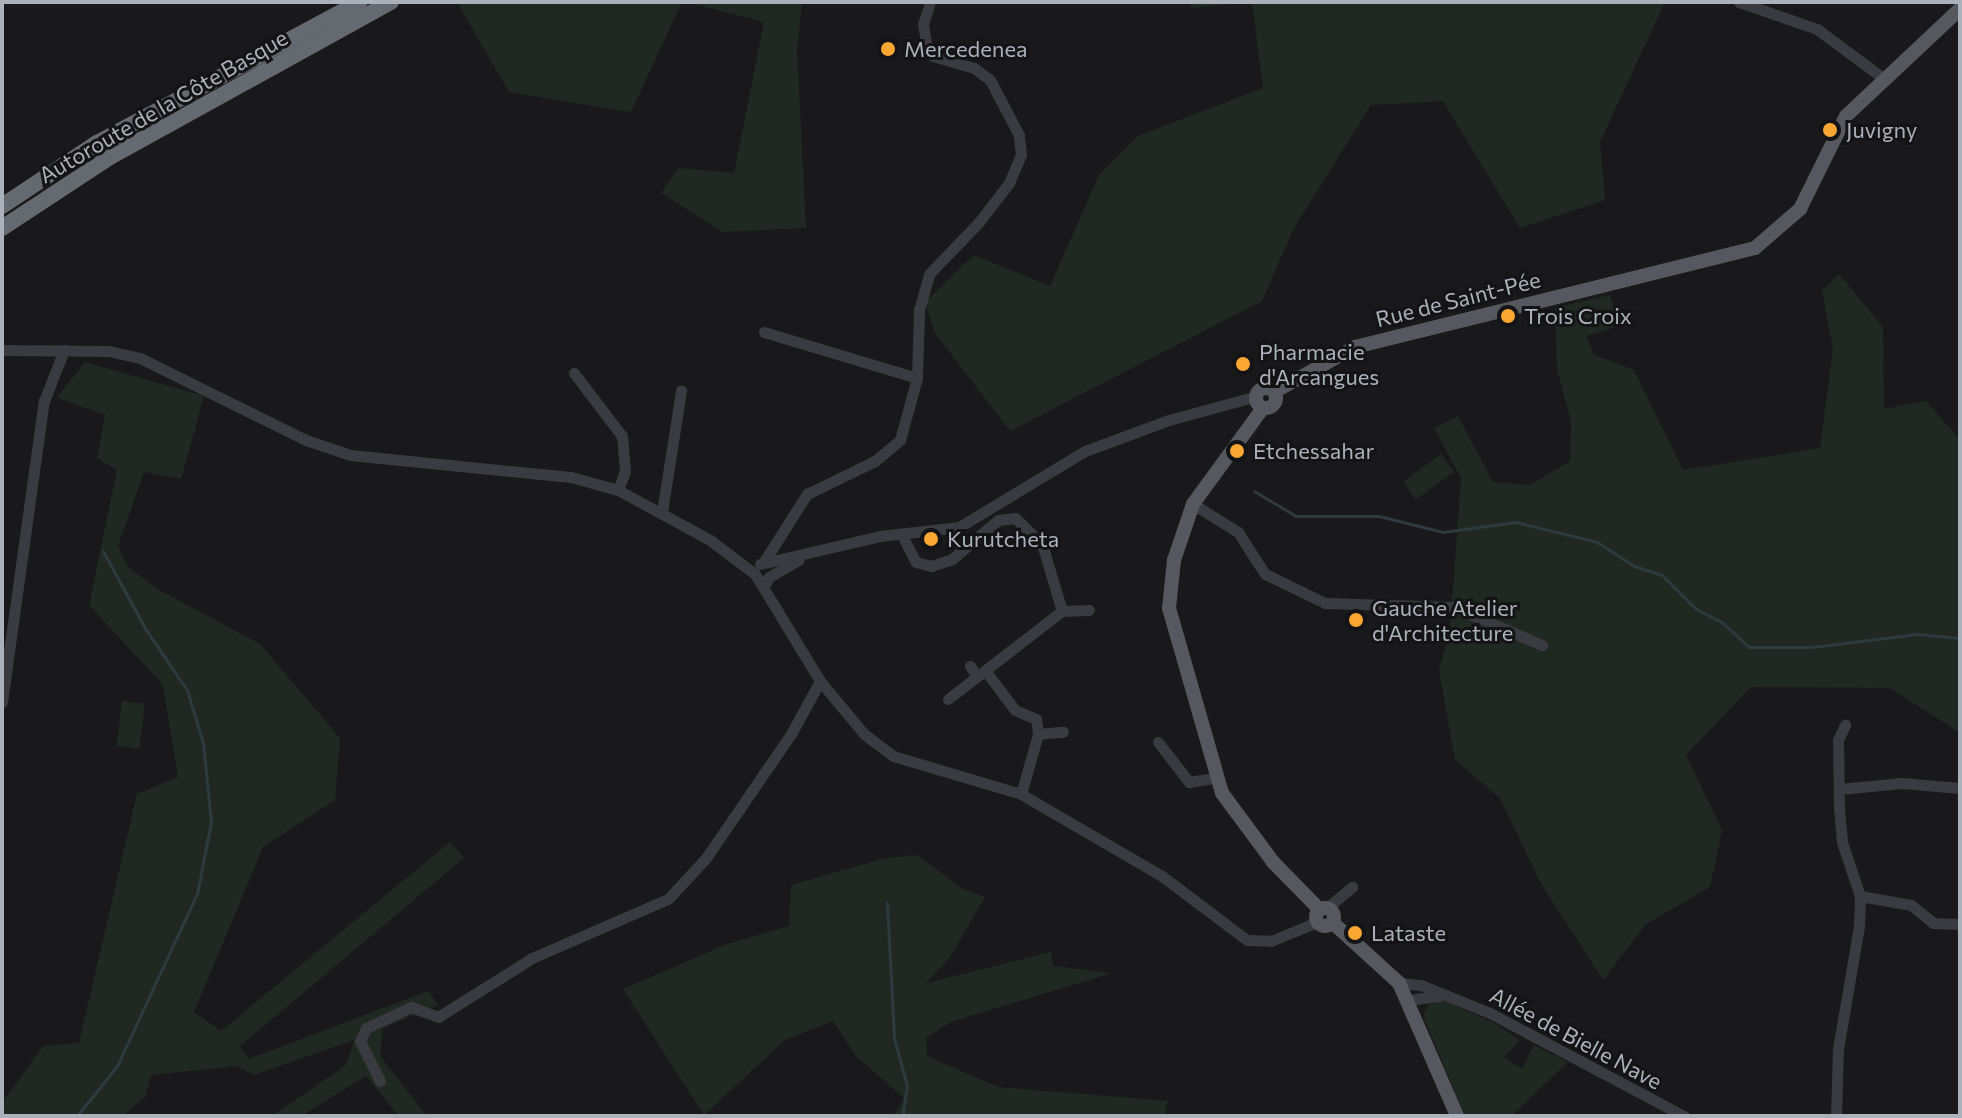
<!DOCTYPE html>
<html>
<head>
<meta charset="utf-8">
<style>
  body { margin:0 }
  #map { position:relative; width:1962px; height:1118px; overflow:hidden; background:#19191b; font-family:Commissioner,sans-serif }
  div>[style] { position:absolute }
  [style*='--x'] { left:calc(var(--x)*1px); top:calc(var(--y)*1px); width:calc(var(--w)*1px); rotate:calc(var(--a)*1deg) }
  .green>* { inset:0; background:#202921; transform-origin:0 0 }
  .stream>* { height:3px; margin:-1.5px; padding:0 1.5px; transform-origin:1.5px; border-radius:1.5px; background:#2e3940 }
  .minor>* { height:11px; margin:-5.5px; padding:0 5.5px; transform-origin:5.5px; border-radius:5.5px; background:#393b40 }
  .major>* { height:14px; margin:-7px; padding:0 7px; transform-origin:7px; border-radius:7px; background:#55585f }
  .major>.ring { margin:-7px; padding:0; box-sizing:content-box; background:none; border:14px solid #55585f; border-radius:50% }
  .highway>* { height:16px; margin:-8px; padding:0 8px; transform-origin:8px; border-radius:8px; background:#656a71 }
  .dots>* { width:22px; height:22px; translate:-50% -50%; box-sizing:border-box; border:4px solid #141416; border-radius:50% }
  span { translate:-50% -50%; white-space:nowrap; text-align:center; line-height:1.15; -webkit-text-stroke:6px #141416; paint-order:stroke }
  .poi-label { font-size:22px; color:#abb1bb }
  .left { translate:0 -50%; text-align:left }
  .street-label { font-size:22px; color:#abb1bb }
  .frame { position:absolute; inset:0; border:4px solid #abb1bb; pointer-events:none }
</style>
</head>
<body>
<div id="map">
  <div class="green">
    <div style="clip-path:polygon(457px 2px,682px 2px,631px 112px,509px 92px)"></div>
    <div style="clip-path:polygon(686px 2px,802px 2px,797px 50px,806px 228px,723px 232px,661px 193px,678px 168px,734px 173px,764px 22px)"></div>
    <div style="clip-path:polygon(1191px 2px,1665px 2px,1600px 142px,1605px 200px,1520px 228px,1443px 101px,1371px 105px,1294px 228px,1262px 301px,1010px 431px,935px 333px,925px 302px,974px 255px,1050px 286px,1099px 175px,1138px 136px,1263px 88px,1252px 2px,1191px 8px)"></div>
    <div style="clip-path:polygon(1839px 274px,1883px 327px,1884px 409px,1926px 401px,1960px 440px,1960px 733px,1890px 688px,1751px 687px,1686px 755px,1722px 830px,1710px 887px,1645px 925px,1603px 980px,1540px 882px,1500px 798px,1455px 760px,1439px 670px,1450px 631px,1461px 478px,1434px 428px,1458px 416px,1493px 482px,1530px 485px,1570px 461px,1571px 422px,1557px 368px,1555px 308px,1610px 295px,1620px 326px,1586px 336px,1594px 355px,1634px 370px,1683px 470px,1820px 448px,1833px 349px,1822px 291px)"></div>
    <div style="clip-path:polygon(85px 362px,204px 396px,181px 479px,144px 472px,118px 546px,128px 567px,161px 591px,260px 644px,340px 738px,335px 800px,263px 847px,194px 1012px,221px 1031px,450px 842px,464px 858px,240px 1046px,249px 1059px,428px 991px,438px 1005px,383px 1028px,380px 1056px,427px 1116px,399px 1116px,366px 1076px,301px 1116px,272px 1116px,346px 1065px,354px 1040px,254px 1075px,237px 1066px,151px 1075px,145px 1097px,123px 1116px,2px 1116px,2px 1103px,43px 1046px,79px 1043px,137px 794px,178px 777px,163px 685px,89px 605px,117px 470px,97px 458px,105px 415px,57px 398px)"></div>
    <div style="left:1441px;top:454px;width:22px;height:47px;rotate:54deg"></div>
    <div style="left:122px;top:701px;width:23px;height:45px;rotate:7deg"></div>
    <div style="clip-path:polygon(917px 855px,963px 889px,985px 897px,949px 959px,926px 983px,1051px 952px,1053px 966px,1112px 973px,951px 1022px,926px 1038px,927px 1056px,998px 1087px,1168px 1101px,1164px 1116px,894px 1116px,904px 1098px,856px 1056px,833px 1021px,785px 1040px,704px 1115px,623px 989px,727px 944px,789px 926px,791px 885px,886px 858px)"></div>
    <div style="clip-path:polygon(1442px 999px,1496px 1024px,1520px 1041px,1504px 1057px,1522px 1069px,1534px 1045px,1568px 1062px,1511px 1116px,1465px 1116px,1423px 1016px,1430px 1001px)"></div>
  </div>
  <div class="stream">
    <div style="--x:1254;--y:491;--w:49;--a:30.8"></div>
    <div style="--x:1296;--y:516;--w:83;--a:0"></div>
    <div style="--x:1379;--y:516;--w:66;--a:14"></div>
    <div style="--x:1443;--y:532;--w:73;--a:-7.9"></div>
    <div style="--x:1515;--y:522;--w:84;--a:13.7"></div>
    <div style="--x:1597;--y:542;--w:44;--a:33"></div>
    <div style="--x:1634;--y:566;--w:29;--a:18"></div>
    <div style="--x:1662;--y:575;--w:48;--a:45"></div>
    <div style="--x:1696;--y:609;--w:30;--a:27"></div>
    <div style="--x:1723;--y:623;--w:35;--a:43"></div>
    <div style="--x:1749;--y:647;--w:63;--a:0"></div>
    <div style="--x:1812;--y:647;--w:106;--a:-7.1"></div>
    <div style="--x:1917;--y:634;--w:43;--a:5.3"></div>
    <div style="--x:887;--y:903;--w:135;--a:87"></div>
    <div style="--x:894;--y:1038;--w:50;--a:74.8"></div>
    <div style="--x:907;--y:1086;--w:30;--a:99"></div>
    <div style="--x:77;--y:1116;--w:64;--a:-51.3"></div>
    <div style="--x:117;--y:1066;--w:190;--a:-65.1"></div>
    <div style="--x:197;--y:894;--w:73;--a:-79"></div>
    <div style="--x:211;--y:822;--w:79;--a:-95.8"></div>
    <div style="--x:203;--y:743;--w:55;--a:-106.8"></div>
    <div style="--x:187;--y:690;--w:73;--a:-124.3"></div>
    <div style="--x:146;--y:630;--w:90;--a:-118.6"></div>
  </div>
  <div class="minor">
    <div style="--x:1739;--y:2;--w:83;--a:19.1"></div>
    <div style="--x:1817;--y:29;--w:82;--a:36.6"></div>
    <div style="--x:764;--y:332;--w:160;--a:16.7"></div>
    <div style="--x:2;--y:350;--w:107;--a:0.5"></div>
    <div style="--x:109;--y:351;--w:32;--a:13"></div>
    <div style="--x:140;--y:358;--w:185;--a:26.3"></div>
    <div style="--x:306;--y:440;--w:46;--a:18.8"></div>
    <div style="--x:350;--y:455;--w:222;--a:5.7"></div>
    <div style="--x:571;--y:477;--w:49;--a:15.5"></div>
    <div style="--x:618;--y:490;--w:105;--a:28.5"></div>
    <div style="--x:710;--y:540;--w:56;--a:37.1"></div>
    <div style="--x:755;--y:574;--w:125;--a:58.7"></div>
    <div style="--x:820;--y:681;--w:69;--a:50.3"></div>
    <div style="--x:864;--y:734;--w:36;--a:37"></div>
    <div style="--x:893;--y:756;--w:134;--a:16.5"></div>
    <div style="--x:1021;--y:794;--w:163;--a:30.2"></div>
    <div style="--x:1162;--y:876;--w:106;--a:37"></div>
    <div style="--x:1247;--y:940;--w:24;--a:2"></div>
    <div style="--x:1271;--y:941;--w:50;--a:-22.4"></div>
    <div style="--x:574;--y:373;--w:79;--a:52.7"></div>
    <div style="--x:622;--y:436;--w:35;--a:85"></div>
    <div style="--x:625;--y:471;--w:20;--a:110"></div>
    <div style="--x:1193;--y:504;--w:53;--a:31.9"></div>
    <div style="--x:1238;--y:532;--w:50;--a:57.3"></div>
    <div style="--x:1265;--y:574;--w:67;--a:25.8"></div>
    <div style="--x:1325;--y:603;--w:129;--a:1.8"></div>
    <div style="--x:1454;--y:607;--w:96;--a:23.4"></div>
    <div style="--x:662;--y:512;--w:123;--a:-81.1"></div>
    <div style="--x:902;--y:535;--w:30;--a:63"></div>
    <div style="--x:916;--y:562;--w:16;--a:15"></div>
    <div style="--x:931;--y:566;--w:22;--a:-18"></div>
    <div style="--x:952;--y:559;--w:60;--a:-40.3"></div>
    <div style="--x:998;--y:520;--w:17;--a:-7"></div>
    <div style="--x:1015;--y:518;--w:37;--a:44"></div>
    <div style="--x:1042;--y:544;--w:70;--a:73.4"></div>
    <div style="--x:763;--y:563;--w:82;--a:-57.5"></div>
    <div style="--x:807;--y:494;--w:76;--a:-25.9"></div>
    <div style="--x:875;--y:461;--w:33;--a:-40"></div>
    <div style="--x:900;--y:440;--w:64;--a:-74.7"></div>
    <div style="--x:917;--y:378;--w:68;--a:-88.3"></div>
    <div style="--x:919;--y:310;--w:37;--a:-74"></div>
    <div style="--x:929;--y:274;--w:72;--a:-46.1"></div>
    <div style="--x:979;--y:222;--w:49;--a:-52.4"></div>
    <div style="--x:1009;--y:183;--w:30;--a:-67"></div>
    <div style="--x:1021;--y:155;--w:20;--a:-96"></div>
    <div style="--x:1019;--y:135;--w:62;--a:-117.8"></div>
    <div style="--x:990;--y:80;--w:20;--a:-143"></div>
    <div style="--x:974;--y:68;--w:43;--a:-163.7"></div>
    <div style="--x:933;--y:56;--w:9;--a:-131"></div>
    <div style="--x:927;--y:49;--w:25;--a:-99"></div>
    <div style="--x:923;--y:24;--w:23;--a:-72"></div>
    <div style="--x:760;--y:564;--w:123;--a:-13.1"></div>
    <div style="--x:880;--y:536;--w:80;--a:-6.5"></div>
    <div style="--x:959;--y:527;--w:147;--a:-31.1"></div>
    <div style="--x:1085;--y:451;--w:90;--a:-20.3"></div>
    <div style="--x:1169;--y:420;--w:91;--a:-15.3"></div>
    <div style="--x:764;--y:586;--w:10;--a:-61"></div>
    <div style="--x:769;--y:577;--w:34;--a:-30"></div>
    <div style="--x:970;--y:666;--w:12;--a:55"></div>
    <div style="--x:987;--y:673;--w:46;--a:52.9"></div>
    <div style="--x:1015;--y:710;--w:23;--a:23"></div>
    <div style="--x:1036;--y:719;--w:15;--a:82"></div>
    <div style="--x:1038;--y:734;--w:62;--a:105.8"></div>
    <div style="--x:948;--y:699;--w:144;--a:-37.7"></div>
    <div style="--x:1062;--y:611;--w:27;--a:-2"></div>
    <div style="--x:2;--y:702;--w:304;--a:-82.1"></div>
    <div style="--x:44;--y:401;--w:55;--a:-68.6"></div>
    <div style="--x:1038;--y:734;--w:25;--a:-5"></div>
    <div style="--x:1158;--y:742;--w:51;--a:52.2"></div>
    <div style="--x:1189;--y:782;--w:26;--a:-9"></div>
    <div style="--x:1840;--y:789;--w:62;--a:-5.5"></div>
    <div style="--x:1902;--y:783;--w:58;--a:4.9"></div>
    <div style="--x:1860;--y:896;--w:52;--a:10"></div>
    <div style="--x:1911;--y:905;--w:28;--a:39"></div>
    <div style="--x:1933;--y:923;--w:27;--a:2"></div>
    <div style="--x:1327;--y:908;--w:33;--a:-40"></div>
    <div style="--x:1399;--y:983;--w:22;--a:5"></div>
    <div style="--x:1421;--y:985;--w:74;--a:22.1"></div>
    <div style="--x:1490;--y:1013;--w:220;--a:28"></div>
    <div style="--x:1409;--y:1000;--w:30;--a:-8"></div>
    <div style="--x:380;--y:1081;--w:45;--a:-116.6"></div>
    <div style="--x:360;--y:1041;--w:14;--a:-65"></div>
    <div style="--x:366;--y:1028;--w:50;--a:-25"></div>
    <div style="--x:411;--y:1007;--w:29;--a:20"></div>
    <div style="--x:438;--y:1017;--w:111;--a:-32.1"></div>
    <div style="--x:532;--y:958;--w:148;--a:-23.5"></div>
    <div style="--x:668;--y:899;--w:56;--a:-47.2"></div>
    <div style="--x:706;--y:858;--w:150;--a:-55.6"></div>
    <div style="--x:791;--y:734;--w:60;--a:-61.3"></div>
    <div style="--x:1836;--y:1116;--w:67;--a:-88.3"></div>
    <div style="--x:1838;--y:1049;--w:125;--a:-80.3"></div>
    <div style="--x:1859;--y:926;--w:30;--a:-88"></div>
    <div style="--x:1860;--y:896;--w:57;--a:-108.4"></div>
    <div style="--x:1842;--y:842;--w:32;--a:-95"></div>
    <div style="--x:1839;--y:810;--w:70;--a:-90.8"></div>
    <div style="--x:1838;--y:740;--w:17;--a:-65"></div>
  </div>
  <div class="major">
    <div class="ring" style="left:1256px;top:388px;width:6px;height:6px"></div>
    <div style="--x:1274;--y:392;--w:93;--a:-29.1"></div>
    <div style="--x:1355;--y:347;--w:412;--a:-13.9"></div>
    <div style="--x:1755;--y:248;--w:60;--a:-40.9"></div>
    <div style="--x:1800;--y:209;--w:104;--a:-63.7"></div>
    <div style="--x:1846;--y:116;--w:156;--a:-43.2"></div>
    <div style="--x:1263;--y:408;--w:119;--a:126.1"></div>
    <div style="--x:1193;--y:504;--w:59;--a:108.7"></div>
    <div style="--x:1174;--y:560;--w:48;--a:95.9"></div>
    <div style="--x:1169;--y:608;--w:192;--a:74"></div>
    <div style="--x:1222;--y:793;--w:86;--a:53.5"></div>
    <div style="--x:1273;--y:862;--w:66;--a:45.6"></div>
    <div class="ring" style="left:1316px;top:908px;width:4px;height:4px"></div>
    <div style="--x:1332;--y:922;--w:91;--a:42.3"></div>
    <div style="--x:1399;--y:983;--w:145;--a:66.4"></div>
  </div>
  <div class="highway">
    <div style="--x:2;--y:206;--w:114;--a:-33.6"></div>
    <div style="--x:97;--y:143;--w:298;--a:-28.2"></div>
    <div style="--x:2;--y:228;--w:129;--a:-33.3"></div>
    <div style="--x:110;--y:157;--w:321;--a:-28.9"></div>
  </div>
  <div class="dots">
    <div style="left:888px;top:49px;background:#f9a632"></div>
    <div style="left:1830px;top:130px;background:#f9a632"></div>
    <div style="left:1508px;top:316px;background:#f9a632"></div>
    <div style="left:1243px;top:364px;background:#f9a632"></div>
    <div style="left:1237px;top:451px;background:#f9a632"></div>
    <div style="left:931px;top:539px;background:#f9a632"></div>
    <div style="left:1356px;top:620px;background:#f9a632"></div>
    <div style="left:1355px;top:933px;background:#f9a632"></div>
  </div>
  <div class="poi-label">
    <span class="left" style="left:904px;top:49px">Mercedenea</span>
    <span class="left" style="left:1846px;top:130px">Juvigny</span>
    <span class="left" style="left:1524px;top:316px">Trois Croix</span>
    <span class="left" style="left:1259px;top:364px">Pharmacie<br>d'Arcangues</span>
    <span class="left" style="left:1253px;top:451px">Etchessahar</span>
    <span class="left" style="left:947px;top:539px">Kurutcheta</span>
    <span class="left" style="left:1372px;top:620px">Gauche Atelier<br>d'Architecture</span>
    <span class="left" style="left:1371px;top:933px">Lataste</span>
  </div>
  <div class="street-label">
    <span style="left:163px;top:106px;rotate:-30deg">Autoroute de la Côte Basque</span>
    <span style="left:1458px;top:299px;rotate:-14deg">Rue de Saint-Pée</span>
    <span style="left:1576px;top:1038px;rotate:28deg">Allée de Bielle Nave</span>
  </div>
  <div class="frame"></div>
</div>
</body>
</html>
